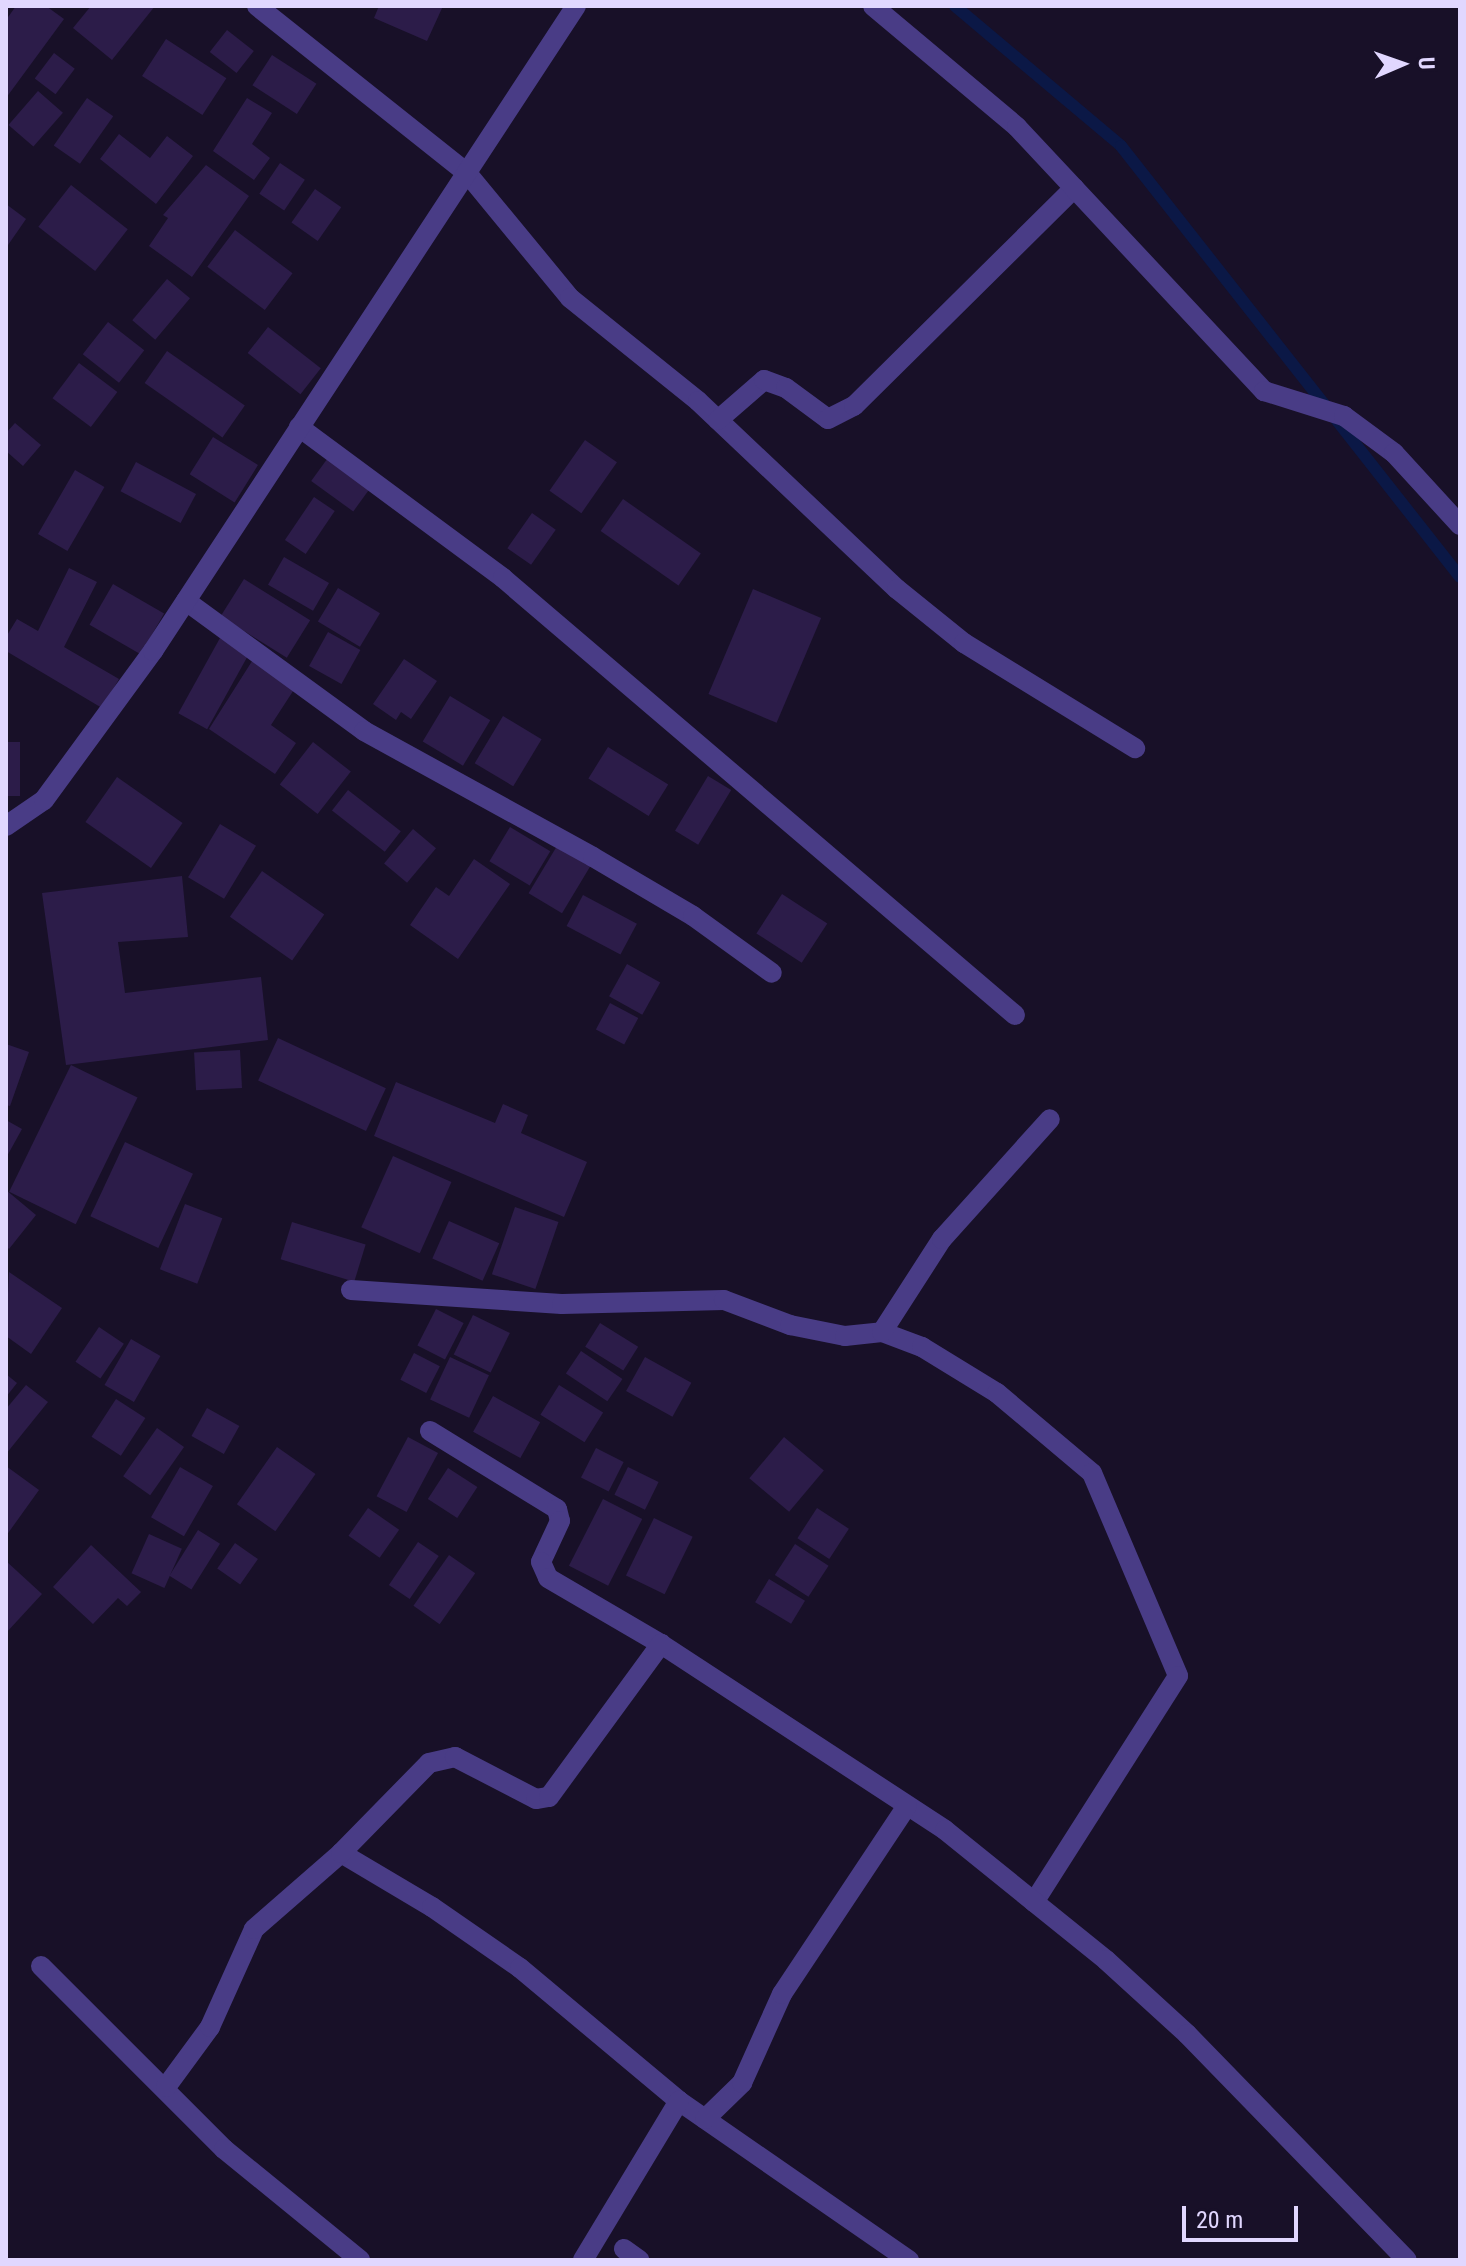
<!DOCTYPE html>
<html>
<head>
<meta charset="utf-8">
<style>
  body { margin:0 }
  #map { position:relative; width:1466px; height:2266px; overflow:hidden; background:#181028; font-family:"Roboto Condensed",sans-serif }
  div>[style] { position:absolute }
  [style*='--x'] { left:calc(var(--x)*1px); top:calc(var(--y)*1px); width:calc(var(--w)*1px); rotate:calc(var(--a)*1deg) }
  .stream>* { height:12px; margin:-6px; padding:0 6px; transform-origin:6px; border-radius:6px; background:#0b1846 }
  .building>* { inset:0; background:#2c1c49; transform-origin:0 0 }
  .minor>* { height:20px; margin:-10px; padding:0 10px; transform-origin:10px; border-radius:10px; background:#493c86 }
  .tertiary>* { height:20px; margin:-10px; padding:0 10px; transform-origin:10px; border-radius:10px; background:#493c86 }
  span { translate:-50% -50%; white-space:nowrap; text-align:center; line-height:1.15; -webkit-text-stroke:6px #181028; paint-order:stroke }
  .frame { position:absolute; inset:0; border:8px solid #e1d7ff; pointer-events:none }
  .north { position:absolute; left:1362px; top:24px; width:80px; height:80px; -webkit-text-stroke:6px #181028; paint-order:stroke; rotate:88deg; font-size:22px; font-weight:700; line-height:32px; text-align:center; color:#e1d7ff }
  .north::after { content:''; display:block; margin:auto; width:28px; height:36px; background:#e1d7ff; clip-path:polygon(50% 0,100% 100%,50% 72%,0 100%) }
  .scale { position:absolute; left:1182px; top:2206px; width:116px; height:36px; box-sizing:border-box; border:4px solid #e1d7ff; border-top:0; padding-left:10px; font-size:24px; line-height:28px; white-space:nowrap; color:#e1d7ff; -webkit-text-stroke:6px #181028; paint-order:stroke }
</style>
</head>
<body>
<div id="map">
  <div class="stream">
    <div style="--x:955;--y:6;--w:217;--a:40.1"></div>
    <div style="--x:1121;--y:146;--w:548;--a:51.81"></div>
  </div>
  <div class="building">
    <div style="clip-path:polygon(16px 6px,46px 6px,64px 19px,6px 98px,6px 20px)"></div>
    <div style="clip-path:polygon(91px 6px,155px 6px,112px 60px,73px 28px)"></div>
    <div style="clip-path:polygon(379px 6px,443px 6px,427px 41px,374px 18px)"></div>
    <div style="left:227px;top:30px;width:34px;height:28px;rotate:38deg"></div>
    <div style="left:166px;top:39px;width:72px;height:44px;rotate:33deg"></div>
    <div style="left:54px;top:53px;width:26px;height:32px;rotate:37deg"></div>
    <div style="left:272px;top:55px;width:53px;height:36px;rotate:33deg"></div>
    <div style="left:38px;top:91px;width:33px;height:45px;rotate:41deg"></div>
    <div style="left:87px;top:98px;width:32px;height:58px;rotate:35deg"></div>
    <div style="clip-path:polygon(247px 98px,272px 113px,252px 144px,270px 158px,254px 180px,213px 151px)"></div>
    <div style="clip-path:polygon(119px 134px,150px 158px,167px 136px,193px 156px,156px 204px,100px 159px)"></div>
    <div style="left:280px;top:163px;width:30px;height:37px;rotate:34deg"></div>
    <div style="clip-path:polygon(206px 165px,249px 196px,192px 277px,149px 246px,168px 218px,163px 215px)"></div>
    <div style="left:71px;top:185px;width:72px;height:53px;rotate:38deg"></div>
    <div style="left:315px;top:189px;width:32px;height:41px;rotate:35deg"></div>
    <div style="clip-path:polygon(6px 204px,26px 219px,6px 248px)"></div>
    <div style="left:235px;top:230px;width:72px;height:46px;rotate:37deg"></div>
    <div style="left:167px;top:279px;width:30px;height:54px;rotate:40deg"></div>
    <div style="left:108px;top:322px;width:46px;height:41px;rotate:38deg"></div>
    <div style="left:268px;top:327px;width:67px;height:33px;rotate:38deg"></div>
    <div style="left:167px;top:351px;width:95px;height:39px;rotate:35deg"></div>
    <div style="left:79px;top:363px;width:48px;height:44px;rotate:37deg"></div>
    <div style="clip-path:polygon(15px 423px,41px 445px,23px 466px,6px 451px,6px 433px)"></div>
    <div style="left:213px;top:437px;width:53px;height:44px;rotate:32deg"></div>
    <div style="left:585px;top:440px;width:39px;height:62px;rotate:35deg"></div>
    <div style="left:330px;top:455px;width:52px;height:32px;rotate:36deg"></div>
    <div style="left:136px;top:462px;width:68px;height:33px;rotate:28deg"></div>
    <div style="left:75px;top:470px;width:34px;height:74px;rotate:30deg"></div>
    <div style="left:314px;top:497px;width:25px;height:52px;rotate:34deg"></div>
    <div style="left:623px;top:499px;width:95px;height:39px;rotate:35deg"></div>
    <div style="left:532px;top:513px;width:29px;height:43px;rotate:35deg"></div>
    <div style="left:284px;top:557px;width:52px;height:32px;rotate:30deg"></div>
    <div style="clip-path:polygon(69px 568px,97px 582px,64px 647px,119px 679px,102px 708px,6px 651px,6px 637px,17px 619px,38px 631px)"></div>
    <div style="left:244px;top:579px;width:78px;height:44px;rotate:32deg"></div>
    <div style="left:113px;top:584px;width:59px;height:47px;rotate:30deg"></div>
    <div style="left:338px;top:588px;width:49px;height:39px;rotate:31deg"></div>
    <div style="left:753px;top:589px;width:74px;height:114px;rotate:23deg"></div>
    <div style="left:328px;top:632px;width:37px;height:39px;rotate:29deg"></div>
    <div style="left:220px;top:638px;width:33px;height:86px;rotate:29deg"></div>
    <div style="clip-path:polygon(254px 658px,297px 685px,271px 725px,296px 743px,275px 774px,209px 729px)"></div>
    <div style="clip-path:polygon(404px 659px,437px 681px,411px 719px,401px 712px,396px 720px,373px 704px)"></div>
    <div style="left:450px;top:696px;width:47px;height:53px;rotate:31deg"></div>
    <div style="left:503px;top:716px;width:45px;height:55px;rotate:31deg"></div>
    <div style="left:6px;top:742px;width:14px;height:54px"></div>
    <div style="left:313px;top:742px;width:48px;height:54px;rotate:38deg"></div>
    <div style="left:608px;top:747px;width:71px;height:37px;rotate:32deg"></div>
    <div style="left:708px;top:776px;width:27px;height:64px;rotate:31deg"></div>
    <div style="left:117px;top:777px;width:80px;height:55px;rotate:35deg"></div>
    <div style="left:348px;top:790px;width:67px;height:26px;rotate:38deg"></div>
    <div style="left:220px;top:824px;width:42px;height:62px;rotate:31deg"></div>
    <div style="left:510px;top:827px;width:47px;height:40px;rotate:31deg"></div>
    <div style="left:413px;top:829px;width:30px;height:45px;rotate:40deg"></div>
    <div style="left:560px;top:841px;width:39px;height:61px;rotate:31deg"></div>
    <div style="clip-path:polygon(474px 859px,510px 884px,458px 959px,410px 925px,436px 887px,449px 896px)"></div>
    <div style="left:262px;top:871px;width:76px;height:56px;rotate:35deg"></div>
    <div style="clip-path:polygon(182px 876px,188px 937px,118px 942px,125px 993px,261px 977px,268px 1040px,66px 1065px,42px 893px)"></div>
    <div style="left:782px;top:894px;width:54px;height:47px;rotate:33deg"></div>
    <div style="left:583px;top:895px;width:61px;height:35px;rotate:28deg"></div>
    <div style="left:627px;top:964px;width:38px;height:37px;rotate:29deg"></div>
    <div style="left:610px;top:1003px;width:32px;height:30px;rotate:28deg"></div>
    <div style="left:278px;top:1038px;width:119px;height:47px;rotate:25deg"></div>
    <div style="clip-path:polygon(6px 1044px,29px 1052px,10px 1106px,6px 1105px)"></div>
    <div style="left:240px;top:1050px;width:38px;height:46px;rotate:87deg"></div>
    <div style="left:71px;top:1065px;width:74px;height:141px;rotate:26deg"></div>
    <div style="clip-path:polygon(396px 1082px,495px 1123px,503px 1104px,528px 1115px,521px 1133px,587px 1162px,564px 1217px,374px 1136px)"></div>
    <div style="clip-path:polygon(6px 1120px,22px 1129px,6px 1158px)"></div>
    <div style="left:125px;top:1142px;width:75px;height:82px;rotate:25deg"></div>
    <div style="left:393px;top:1156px;width:64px;height:78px;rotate:24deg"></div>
    <div style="clip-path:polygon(6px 1190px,36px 1215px,9px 1249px,6px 1246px)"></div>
    <div style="left:185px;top:1204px;width:40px;height:70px;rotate:21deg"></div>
    <div style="left:515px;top:1207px;width:46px;height:71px;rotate:19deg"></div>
    <div style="left:449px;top:1221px;width:55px;height:41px;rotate:24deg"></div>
    <div style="left:292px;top:1222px;width:77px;height:39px;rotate:17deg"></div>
    <div style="clip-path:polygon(9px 1272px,62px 1308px,31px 1354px,6px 1336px)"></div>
    <div style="left:436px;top:1309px;width:31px;height:41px;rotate:27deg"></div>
    <div style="left:473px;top:1315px;width:41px;height:44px;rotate:26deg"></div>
    <div style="left:600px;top:1323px;width:45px;height:28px;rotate:32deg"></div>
    <div style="left:99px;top:1327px;width:30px;height:42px;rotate:34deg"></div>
    <div style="left:131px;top:1339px;width:34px;height:53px;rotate:30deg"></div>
    <div style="left:581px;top:1351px;width:50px;height:27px;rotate:34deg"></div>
    <div style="left:414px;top:1353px;width:29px;height:30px;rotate:27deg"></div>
    <div style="left:450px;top:1357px;width:43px;height:47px;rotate:25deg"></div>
    <div style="left:645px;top:1357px;width:53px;height:39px;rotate:29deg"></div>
    <div style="clip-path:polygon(6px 1374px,17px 1383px,6px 1397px)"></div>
    <div style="clip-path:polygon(26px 1385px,48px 1402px,6px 1454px,6px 1409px)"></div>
    <div style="left:559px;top:1385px;width:52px;height:35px;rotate:32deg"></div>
    <div style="left:493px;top:1396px;width:54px;height:41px;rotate:29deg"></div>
    <div style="left:116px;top:1399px;width:35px;height:45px;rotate:33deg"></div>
    <div style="left:207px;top:1408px;width:37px;height:32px;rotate:29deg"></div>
    <div style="left:157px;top:1428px;width:33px;height:59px;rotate:35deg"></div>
    <div style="left:408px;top:1437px;width:34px;height:67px;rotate:28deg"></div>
    <div style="left:784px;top:1437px;width:52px;height:54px;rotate:40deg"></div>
    <div style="left:277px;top:1447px;width:47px;height:70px;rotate:35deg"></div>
    <div style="left:596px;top:1448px;width:31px;height:33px;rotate:27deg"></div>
    <div style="clip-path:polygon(6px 1466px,39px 1490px,6px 1536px)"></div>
    <div style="left:180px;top:1467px;width:38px;height:58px;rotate:30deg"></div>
    <div style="left:628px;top:1467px;width:34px;height:31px;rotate:26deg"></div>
    <div style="left:448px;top:1468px;width:35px;height:37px;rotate:33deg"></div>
    <div style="left:603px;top:1499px;width:44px;height:75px;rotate:27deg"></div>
    <div style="left:368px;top:1508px;width:38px;height:34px;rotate:35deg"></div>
    <div style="left:817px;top:1508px;width:38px;height:36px;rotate:33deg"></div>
    <div style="left:654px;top:1518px;width:43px;height:64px;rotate:26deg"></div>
    <div style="left:198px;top:1530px;width:26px;height:54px;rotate:32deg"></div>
    <div style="left:149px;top:1534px;width:36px;height:43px;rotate:24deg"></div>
    <div style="left:418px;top:1542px;width:25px;height:52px;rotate:34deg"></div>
    <div style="left:235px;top:1543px;width:28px;height:31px;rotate:35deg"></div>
    <div style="left:795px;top:1544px;width:40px;height:37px;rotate:33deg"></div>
    <div style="clip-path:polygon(91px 1545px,141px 1592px,127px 1606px,118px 1598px,93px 1624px,53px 1587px)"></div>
    <div style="left:449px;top:1555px;width:32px;height:62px;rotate:35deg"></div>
    <div style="clip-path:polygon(6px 1561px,42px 1594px,6px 1633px)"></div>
    <div style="left:769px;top:1579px;width:42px;height:27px;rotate:31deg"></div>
  </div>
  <div class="minor">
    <div style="--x:257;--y:6;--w:268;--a:38.5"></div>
    <div style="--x:467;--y:173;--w:162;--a:50.5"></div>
    <div style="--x:570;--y:298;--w:164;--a:38.8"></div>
    <div style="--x:698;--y:401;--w:274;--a:43.4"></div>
    <div style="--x:897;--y:589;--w:86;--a:38.9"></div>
    <div style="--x:964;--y:643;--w:201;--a:31.6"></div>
    <div style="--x:718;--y:420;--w:61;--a:-41"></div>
    <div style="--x:764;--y:380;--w:23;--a:20"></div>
    <div style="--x:786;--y:388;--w:52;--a:36.4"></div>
    <div style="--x:828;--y:419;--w:29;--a:-27"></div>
    <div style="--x:854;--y:406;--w:310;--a:-44.7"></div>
    <div style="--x:299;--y:427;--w:254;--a:36.5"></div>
    <div style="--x:503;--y:578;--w:673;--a:40.48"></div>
    <div style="--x:186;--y:601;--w:220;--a:36.1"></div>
    <div style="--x:364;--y:731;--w:261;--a:28.8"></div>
    <div style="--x:593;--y:857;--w:116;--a:30.5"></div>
    <div style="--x:693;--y:916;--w:97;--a:35.8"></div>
    <div style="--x:351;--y:1290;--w:211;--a:3.8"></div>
    <div style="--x:562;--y:1304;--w:162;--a:-1.4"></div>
    <div style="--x:724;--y:1300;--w:71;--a:20.7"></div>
    <div style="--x:790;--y:1325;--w:56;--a:11.3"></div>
    <div style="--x:845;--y:1336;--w:37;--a:-6"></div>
    <div style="--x:882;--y:1332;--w:43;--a:20.6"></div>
    <div style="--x:922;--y:1347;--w:88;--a:31.5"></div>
    <div style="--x:997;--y:1393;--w:124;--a:40.1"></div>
    <div style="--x:1092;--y:1473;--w:220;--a:67"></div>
    <div style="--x:1178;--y:1676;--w:268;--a:122.5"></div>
    <div style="--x:882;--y:1332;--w:111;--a:-57.2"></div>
    <div style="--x:942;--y:1239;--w:161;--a:-48"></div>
    <div style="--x:430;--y:1431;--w:149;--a:31.6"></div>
    <div style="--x:557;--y:1509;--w:12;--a:76"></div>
    <div style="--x:560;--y:1521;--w:45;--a:114.9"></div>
    <div style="--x:541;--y:1562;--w:17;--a:66"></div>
    <div style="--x:548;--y:1578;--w:131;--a:30.3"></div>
    <div style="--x:661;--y:1644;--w:339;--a:33.2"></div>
    <div style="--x:945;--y:1830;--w:207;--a:38.9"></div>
    <div style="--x:1106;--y:1960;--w:110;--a:42.4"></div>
    <div style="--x:1187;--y:2034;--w:315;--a:45.8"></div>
    <div style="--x:341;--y:1853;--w:106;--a:30.7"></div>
    <div style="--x:432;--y:1907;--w:107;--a:34.7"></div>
    <div style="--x:520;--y:1968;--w:207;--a:39.9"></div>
    <div style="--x:679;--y:2101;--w:280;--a:34.7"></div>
    <div style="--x:41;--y:1966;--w:259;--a:45"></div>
    <div style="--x:224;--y:2149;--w:176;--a:39.2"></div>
    <div style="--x:166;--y:2087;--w:74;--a:-53.7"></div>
    <div style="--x:210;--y:2027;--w:107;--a:-65.8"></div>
    <div style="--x:254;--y:1929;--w:116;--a:-41.1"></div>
    <div style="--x:341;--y:1853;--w:126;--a:-45.6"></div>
    <div style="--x:429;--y:1763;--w:27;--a:-13"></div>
    <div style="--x:455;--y:1757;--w:91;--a:27.4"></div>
    <div style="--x:536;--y:1799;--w:13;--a:-9"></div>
    <div style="--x:549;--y:1797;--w:190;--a:-53.8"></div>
    <div style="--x:705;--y:2119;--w:52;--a:-44.2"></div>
    <div style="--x:742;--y:2083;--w:98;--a:-65.8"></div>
    <div style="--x:782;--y:1994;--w:226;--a:-56.4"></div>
    <div style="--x:624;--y:2249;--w:19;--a:36"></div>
    <div style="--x:583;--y:2260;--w:186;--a:-58.9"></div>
  </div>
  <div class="tertiary">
    <div style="--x:873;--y:6;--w:188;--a:40"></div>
    <div style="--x:1017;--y:127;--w:362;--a:46.9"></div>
    <div style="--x:1264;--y:391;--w:84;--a:17.4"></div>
    <div style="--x:1344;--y:416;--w:62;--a:36.5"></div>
    <div style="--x:1394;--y:453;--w:98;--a:47.5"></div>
    <div style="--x:6;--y:826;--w:46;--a:-34.4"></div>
    <div style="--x:44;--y:800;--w:185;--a:-53.8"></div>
    <div style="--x:153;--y:651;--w:771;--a:-56.74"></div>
  </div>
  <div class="frame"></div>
  <div class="north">U</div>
  <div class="scale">20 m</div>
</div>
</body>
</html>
